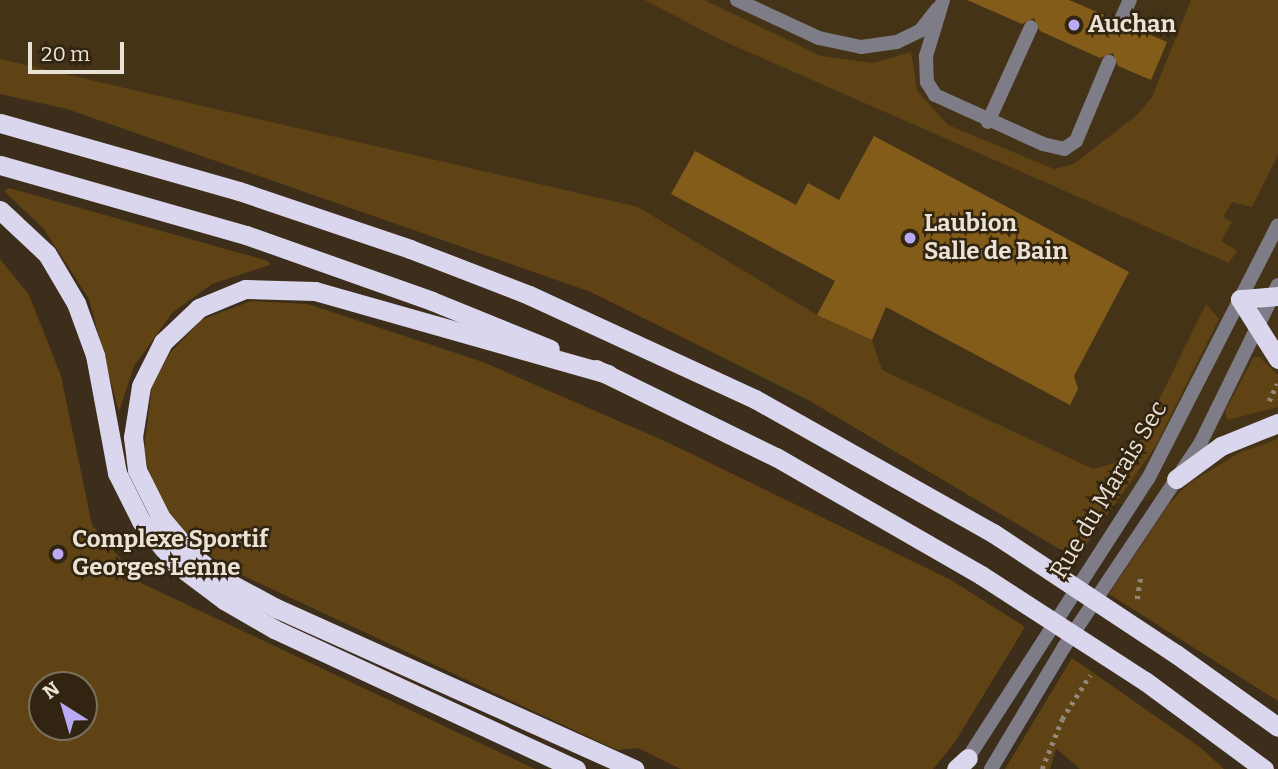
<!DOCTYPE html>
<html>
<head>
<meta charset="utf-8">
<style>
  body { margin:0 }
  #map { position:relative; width:1278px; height:769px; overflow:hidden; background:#3c2e1a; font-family:Bitter,serif }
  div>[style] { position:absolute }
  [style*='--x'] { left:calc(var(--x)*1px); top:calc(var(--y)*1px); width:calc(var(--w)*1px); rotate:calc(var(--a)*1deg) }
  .built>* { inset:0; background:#453318 }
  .green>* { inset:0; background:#604315 }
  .building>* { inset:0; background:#835c1a }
  .path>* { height:4.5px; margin-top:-2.25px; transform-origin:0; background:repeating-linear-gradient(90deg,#938878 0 3.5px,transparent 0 8.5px) }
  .service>* { height:14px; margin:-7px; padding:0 7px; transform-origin:7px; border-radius:7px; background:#7e7c87 }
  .tertiary>* { height:14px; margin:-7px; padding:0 7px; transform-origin:7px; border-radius:7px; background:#7e7c87 }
  .trunk>* { height:19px; margin:-9.5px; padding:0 9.5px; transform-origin:9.5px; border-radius:9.5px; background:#dad6ed }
  .trunk-bridge>* { height:19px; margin:-9.5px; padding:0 9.5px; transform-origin:9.5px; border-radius:9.5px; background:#dad6ed }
  .dots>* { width:19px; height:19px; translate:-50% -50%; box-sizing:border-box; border:4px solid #312410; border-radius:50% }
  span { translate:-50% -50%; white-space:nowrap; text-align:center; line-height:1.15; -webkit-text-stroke:5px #312410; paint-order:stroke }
  .poi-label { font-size:24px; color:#ebe2d6; font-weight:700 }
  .left { translate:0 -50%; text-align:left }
  .street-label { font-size:24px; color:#ebe2d6 }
  .north { position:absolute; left:28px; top:671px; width:70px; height:70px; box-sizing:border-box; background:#312410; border:2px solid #7b705f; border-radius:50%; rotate:323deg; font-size:19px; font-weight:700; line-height:28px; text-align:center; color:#ebe2d6 }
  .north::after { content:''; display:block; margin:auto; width:24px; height:32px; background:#baaaf6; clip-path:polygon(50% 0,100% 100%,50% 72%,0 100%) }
  .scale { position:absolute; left:28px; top:42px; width:96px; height:32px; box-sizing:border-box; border:4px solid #ebe2d6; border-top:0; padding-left:9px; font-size:21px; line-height:24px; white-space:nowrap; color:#ebe2d6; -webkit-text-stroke:5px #312410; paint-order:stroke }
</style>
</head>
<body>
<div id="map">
  <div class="built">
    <div style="clip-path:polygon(0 0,1278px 0,1278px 485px,1078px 509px,612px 244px,0 79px)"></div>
  </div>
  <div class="green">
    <div style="clip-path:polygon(645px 0,704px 0,821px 56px,873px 63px,911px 52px,917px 91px,948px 125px,1054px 169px,1074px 164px,1137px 115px,1152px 97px,1191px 0,1278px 0,1278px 155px,1252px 207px,1232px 202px,1223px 217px,1232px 222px,1221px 241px,1237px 251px,1229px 263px,719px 39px)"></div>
    <div style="clip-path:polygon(0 59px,638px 207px,817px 315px,872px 340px,882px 370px,1093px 469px,1130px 459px,1206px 304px,1219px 319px,1155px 447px,1076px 559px,810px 401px,591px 292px,67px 109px,0 94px)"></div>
    <div style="clip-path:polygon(9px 188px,268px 261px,270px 265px,212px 284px,172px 313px,134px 366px,119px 412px,89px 299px,44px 229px,4px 191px)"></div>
    <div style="clip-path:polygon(evenodd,0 259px,29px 295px,61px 376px,92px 525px,141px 583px,535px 769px,0 769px,0 259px,42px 685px,84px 685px,84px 727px,42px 727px,42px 685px)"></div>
    <div style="clip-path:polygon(251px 301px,308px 304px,483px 362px,669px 443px,951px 580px,1025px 627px,955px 742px,933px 769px,681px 769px,638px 748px,617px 750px,244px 576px,203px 552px,174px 521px,151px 480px,144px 449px,152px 386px,170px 353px,201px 320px)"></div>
    <div style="clip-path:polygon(1254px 357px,1259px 357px,1278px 375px,1278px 407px,1228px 420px,1225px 411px)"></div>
    <div style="clip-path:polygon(1278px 439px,1278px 701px,1109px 594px,1169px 504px,1188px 484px,1239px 453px)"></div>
    <div style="clip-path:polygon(1072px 658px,1201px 748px,1224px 769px,1080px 769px,1056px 748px,1050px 769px,1005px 769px)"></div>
  </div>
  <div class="building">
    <div style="clip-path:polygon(967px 0,1069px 0,1111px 18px,1117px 31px,1129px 26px,1167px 42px,1151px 80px,1118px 66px,1113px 53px,1100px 58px,1040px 31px,1034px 18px,1022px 24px)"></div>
    <div style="clip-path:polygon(874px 136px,1129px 272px,1074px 376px,1078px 389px,1070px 405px,886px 307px,872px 340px,817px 315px,835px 281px,671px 194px,695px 151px,796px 205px,808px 183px,839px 200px)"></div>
  </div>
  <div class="path">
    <div style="--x:1269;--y:401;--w:19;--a:-65"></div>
    <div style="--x:1137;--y:599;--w:25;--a:-81"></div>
    <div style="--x:1042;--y:769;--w:54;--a:-68.2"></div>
    <div style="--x:1062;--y:719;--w:52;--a:-57.5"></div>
  </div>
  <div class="service">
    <div style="--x:737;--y:0;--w:90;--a:24.9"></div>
    <div style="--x:819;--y:38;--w:43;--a:12.1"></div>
    <div style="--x:861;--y:47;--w:36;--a:-8"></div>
    <div style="--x:897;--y:42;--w:25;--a:-26"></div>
    <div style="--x:920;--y:31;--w:28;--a:-52"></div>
    <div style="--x:943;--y:0;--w:59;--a:106.9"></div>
    <div style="--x:926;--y:56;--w:26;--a:88"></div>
    <div style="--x:927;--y:82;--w:15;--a:58"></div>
    <div style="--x:935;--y:95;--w:119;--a:24.4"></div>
    <div style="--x:1043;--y:144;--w:22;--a:13"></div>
    <div style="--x:1064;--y:149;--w:14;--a:-34"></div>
    <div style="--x:1076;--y:141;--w:86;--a:-67.3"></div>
    <div style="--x:1120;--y:22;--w:24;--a:-66"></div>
    <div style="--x:988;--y:122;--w:104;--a:-65.6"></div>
  </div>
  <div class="tertiary">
    <div style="--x:964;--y:764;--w:339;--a:-57.2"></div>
    <div style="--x:1148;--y:479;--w:285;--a:-62.9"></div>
    <div style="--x:991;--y:769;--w:142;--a:-59.1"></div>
    <div style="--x:1064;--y:647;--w:244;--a:-56.2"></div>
    <div style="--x:1200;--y:444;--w:177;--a:-63.9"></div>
  </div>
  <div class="trunk">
    <div style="--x:0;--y:123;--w:248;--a:15.9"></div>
    <div style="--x:239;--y:191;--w:181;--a:18.7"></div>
    <div style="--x:410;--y:249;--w:128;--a:21.1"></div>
    <div style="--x:529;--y:295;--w:249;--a:24.7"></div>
    <div style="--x:755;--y:399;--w:273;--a:29.4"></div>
    <div style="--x:0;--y:165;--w:256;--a:15.9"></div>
    <div style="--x:246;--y:235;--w:197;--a:19.5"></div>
    <div style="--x:432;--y:301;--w:127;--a:22.1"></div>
    <div style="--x:0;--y:210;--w:64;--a:43.1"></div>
    <div style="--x:47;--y:254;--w:57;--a:59.4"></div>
    <div style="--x:76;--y:303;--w:55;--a:69.9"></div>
    <div style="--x:95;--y:355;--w:120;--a:79.4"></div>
    <div style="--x:117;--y:473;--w:54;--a:63.4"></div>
    <div style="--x:141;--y:521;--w:55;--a:50.9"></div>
    <div style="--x:176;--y:564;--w:60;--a:36.9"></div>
    <div style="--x:224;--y:600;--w:58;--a:30.1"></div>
    <div style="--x:274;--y:629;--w:333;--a:24.9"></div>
    <div style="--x:1278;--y:296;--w:38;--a:175"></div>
    <div style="--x:1240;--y:299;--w:71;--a:57.7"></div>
    <div style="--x:596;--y:369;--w:200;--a:26.1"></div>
    <div style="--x:776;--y:457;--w:237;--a:29.9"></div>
    <div style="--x:608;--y:374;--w:305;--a:-164.2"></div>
    <div style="--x:315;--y:291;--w:70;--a:-178.4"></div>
    <div style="--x:245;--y:289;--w:50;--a:157.6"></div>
    <div style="--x:199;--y:308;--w:50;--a:136.6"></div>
    <div style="--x:163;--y:342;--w:49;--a:116.6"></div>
    <div style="--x:141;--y:386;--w:52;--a:98.9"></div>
    <div style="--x:133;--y:437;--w:33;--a:83"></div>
    <div style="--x:137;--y:470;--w:54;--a:63.4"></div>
    <div style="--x:161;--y:518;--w:51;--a:49.8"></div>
    <div style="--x:194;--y:557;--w:40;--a:37"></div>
    <div style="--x:226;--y:581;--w:57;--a:28.4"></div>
    <div style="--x:276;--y:608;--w:393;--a:24.2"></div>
    <div style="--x:1176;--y:479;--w:56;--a:-36.3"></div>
    <div style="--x:1221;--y:446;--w:61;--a:-22"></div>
    <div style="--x:1176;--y:654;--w:125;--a:35.6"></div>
    <div style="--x:1145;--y:681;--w:148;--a:36.5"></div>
    <div style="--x:956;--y:769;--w:16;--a:-43"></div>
  </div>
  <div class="trunk-bridge">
    <div style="--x:993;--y:533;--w:219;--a:33.5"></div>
    <div style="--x:981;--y:575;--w:195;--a:32.9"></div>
  </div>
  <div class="dots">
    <div style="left:1074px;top:25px;background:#baaaf6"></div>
    <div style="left:910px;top:238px;background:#baaaf6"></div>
    <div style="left:58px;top:554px;background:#baaaf6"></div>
  </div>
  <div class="poi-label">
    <span class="left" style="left:1088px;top:25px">Auchan</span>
    <span class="left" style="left:924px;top:238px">Laubion<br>Salle de Bain</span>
    <span class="left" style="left:72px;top:554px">Complexe Sportif<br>Georges Lenne</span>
  </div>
  <div class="street-label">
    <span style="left:1109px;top:490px;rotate:-59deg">Rue du Marais Sec</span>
  </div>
  <div class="north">N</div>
  <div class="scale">20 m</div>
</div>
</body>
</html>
